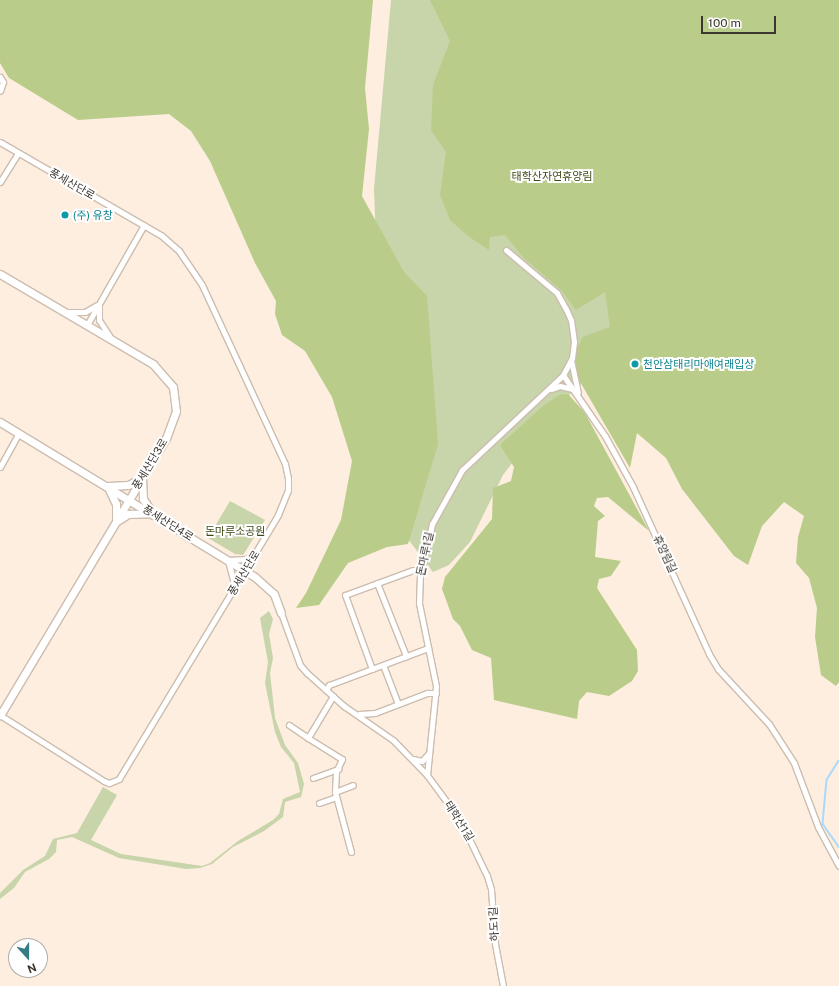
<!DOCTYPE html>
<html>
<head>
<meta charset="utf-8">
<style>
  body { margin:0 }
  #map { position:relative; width:839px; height:986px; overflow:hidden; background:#fdeedf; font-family:"Public Sans","Noto Sans KR",sans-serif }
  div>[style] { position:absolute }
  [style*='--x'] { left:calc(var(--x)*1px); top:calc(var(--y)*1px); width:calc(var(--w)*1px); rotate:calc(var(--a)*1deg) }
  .green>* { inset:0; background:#c8d4aa }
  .forest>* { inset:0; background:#bacc89 }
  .stream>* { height:1.5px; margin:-0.75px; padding:0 0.75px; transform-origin:0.75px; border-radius:0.75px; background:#a9d9ff }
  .roads { filter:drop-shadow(1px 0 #ccbdaf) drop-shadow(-1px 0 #ccbdaf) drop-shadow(0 1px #ccbdaf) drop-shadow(0 -1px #ccbdaf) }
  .street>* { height:5px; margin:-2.5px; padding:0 2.5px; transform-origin:2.5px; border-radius:2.5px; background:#fff }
  .secondary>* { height:7px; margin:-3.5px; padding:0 3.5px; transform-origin:3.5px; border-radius:3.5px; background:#fff }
  .dots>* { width:11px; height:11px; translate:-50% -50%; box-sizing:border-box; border:2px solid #fff; border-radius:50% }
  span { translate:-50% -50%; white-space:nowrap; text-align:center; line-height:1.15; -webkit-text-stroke:4px #fff; paint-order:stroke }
  .park-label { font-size:11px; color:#3f4a19 }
  .street-label { font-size:11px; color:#3c3630 }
  .culture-label { font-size:11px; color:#0d838f }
  .left { translate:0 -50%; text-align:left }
  .north { position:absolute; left:8px; top:938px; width:40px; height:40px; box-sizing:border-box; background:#fff; border:1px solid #b1afac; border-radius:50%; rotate:159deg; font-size:11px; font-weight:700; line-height:16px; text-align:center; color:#3c3630 }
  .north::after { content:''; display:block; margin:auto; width:14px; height:18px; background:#347c84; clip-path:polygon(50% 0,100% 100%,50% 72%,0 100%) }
  .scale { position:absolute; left:701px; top:16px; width:75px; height:18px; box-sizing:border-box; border:2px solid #3c3630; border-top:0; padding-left:5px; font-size:12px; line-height:14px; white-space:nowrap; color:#3c3630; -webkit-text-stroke:3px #fff; paint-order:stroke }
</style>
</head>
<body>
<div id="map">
  <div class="green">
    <div style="clip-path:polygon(391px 0,839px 0,634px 334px,550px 413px,503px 475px,470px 542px,449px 565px,433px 572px,386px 510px,374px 189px)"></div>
    <div style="clip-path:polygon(230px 501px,265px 520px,243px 555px,235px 554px,208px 538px)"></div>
    <div style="clip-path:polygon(269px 611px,273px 619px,269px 634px,273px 658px,270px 673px,275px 718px,285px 745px,298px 763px,304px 784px,301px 797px,285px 802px,283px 817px,264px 831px,233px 847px,212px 864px,200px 868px,186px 869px,119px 858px,72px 837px,57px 840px,56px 852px,49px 859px,25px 872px,14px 888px,0 899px,0 893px,23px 870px,45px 856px,53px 839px,77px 833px,103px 787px,117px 795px,91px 840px,121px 854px,202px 866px,210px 863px,238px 841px,273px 820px,279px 814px,283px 799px,300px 792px,294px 763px,281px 747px,275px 732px,265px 683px,268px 662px,260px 618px)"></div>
  </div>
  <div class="forest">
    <div style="clip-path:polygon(0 0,373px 0,365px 88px,369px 129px,362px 196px,404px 272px,427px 296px,438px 444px,408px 544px,387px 547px,348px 563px,319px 605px,296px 608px,306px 593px,341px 520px,352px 461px,332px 397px,305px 351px,282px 335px,275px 314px,276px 301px,255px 263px,210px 161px,191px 131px,169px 114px,78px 120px,9px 78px,0 63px)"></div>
    <div style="clip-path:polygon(430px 0,839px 0,839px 682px,836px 686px,821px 675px,815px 637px,817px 608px,809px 578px,796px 563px,798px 537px,804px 516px,784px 502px,762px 526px,748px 565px,734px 556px,682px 489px,666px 458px,637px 433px,630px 468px,575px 373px,577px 348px,583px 337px,610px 327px,605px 292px,576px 310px,562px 291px,524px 258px,505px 235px,490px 237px,489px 250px,468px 236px,450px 220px,440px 195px,446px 152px,431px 130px,433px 85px,450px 41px)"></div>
    <div style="clip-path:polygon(561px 394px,569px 395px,585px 413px,649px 531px,608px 497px,597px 498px,594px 506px,605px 516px,598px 521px,595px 557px,621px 561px,611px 576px,599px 579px,597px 588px,637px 650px,638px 671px,632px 681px,609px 696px,587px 692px,579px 701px,577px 719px,494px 700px,491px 658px,472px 650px,460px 626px,453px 619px,442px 589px,445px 577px,492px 519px,493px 488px,511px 481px,514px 467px,500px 445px,544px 405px)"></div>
  </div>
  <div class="stream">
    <div style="--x:839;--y:761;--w:22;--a:122"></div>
    <div style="--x:827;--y:780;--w:44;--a:95.2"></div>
    <div style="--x:823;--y:824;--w:28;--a:55"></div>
  </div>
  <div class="roads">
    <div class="street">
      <div style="--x:0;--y:77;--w:6;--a:59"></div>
      <div style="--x:3;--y:82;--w:9;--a:108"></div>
      <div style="--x:0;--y:142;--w:187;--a:30.1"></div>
      <div style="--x:162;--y:236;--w:23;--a:41"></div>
      <div style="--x:179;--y:251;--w:41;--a:55.9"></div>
      <div style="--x:202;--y:285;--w:197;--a:65.1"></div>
      <div style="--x:285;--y:464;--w:14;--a:78"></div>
      <div style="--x:288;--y:478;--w:12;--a:90"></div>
      <div style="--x:288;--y:490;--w:27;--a:112"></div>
      <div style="--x:278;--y:515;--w:308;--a:121.1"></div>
      <div style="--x:119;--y:779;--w:11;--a:158"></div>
      <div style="--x:109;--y:783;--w:5;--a:-158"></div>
      <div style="--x:104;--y:781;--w:123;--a:-147.6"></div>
      <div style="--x:0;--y:182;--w:34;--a:-58"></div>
      <div style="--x:506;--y:250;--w:67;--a:40.1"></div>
      <div style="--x:557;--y:293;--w:18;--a:61"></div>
      <div style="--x:566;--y:309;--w:12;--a:66"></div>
      <div style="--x:571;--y:320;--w:22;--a:82"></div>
      <div style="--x:574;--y:342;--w:16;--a:97"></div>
      <div style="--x:572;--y:358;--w:19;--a:118"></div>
      <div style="--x:563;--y:375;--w:74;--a:55.5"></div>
      <div style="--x:605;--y:436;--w:58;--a:61.2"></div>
      <div style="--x:633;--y:487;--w:183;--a:65.5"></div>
      <div style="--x:709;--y:654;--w:17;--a:59"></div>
      <div style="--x:718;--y:669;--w:75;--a:47.2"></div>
      <div style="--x:769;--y:724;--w:46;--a:57.3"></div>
      <div style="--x:794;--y:763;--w:68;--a:69.4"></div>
      <div style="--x:818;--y:827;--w:44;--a:61.7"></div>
      <div style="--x:99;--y:306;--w:14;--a:90"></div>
      <div style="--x:99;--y:320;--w:20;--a:57"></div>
      <div style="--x:66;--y:312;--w:19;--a:0"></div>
      <div style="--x:85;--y:312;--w:14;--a:-30"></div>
      <div style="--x:87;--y:325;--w:115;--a:-60.3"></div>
      <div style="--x:571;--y:360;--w:33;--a:78"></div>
      <div style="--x:551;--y:389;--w:9;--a:-18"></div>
      <div style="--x:560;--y:386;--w:12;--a:14"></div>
      <div style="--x:0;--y:467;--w:39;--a:-61"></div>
      <div style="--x:377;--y:583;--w:79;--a:68.3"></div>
      <div style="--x:235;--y:587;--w:28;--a:-105"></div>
      <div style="--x:228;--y:560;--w:18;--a:-3"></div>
      <div style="--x:246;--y:559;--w:9;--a:-27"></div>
      <div style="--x:281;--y:613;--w:55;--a:69.9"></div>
      <div style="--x:300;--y:665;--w:11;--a:49"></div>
      <div style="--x:307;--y:673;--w:50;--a:41.7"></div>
      <div style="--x:344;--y:706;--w:60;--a:34.8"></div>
      <div style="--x:393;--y:740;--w:49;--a:45.8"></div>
      <div style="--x:383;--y:665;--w:42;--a:69"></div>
      <div style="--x:372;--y:669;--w:79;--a:-110"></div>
      <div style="--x:345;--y:595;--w:72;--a:-20.2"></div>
      <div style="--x:413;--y:570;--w:8;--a:7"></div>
      <div style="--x:326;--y:690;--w:6;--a:-59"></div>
      <div style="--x:329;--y:685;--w:106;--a:-20.5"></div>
      <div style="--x:333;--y:696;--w:49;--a:120.8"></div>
      <div style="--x:308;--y:738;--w:40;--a:32"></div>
      <div style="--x:342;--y:759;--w:14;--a:115"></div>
      <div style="--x:336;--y:772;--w:20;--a:93"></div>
      <div style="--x:335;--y:792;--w:62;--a:75.1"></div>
      <div style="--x:359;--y:714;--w:16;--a:-4"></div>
      <div style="--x:375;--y:713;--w:56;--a:-21"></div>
      <div style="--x:427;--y:693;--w:9;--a:0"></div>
      <div style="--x:289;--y:725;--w:23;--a:34"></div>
      <div style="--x:413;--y:759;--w:9;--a:13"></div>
      <div style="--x:422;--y:761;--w:9;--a:-49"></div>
      <div style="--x:313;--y:778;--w:27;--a:-20"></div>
      <div style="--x:335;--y:792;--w:19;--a:-21"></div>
      <div style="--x:319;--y:803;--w:18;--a:-19"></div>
      <div style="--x:503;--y:986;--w:43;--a:-100.8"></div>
      <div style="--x:495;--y:944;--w:55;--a:-94.2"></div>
      <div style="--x:491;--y:889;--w:14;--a:-107"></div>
      <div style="--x:487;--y:876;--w:62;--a:-115.7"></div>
      <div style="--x:460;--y:820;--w:56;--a:-126.3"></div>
      <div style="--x:427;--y:775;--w:89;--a:-84.2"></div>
      <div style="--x:436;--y:686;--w:85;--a:-101.6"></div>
      <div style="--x:419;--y:603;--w:27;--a:-88"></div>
      <div style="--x:420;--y:576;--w:53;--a:-77"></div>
      <div style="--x:432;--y:524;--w:62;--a:-60.9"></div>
      <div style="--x:462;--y:470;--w:139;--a:-43.2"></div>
    </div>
    <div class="secondary">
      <div style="--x:0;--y:274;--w:178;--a:30.5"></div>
      <div style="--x:153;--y:364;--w:30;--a:49"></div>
      <div style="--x:173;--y:387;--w:24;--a:83"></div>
      <div style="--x:176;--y:411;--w:29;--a:110"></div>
      <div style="--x:166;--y:438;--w:323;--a:120.9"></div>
      <div style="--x:0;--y:422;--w:298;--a:31.3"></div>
      <div style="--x:255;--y:577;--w:25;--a:42"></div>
      <div style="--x:274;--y:594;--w:20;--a:70"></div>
      <div style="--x:142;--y:479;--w:20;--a:87"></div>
      <div style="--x:143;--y:499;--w:16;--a:55"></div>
      <div style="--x:108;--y:486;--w:20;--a:-3"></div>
      <div style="--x:128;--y:485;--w:16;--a:-27"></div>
      <div style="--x:108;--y:487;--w:19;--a:65"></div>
      <div style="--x:116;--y:504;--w:14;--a:90"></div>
      <div style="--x:117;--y:521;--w:13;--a:-32"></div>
      <div style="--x:128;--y:514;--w:23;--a:-2"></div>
    </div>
  </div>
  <div class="dots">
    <div style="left:65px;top:215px;background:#0f9aa8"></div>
    <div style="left:635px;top:364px;background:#0f9aa8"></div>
  </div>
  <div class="park-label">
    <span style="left:552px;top:176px">태학산자연휴양림</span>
    <span style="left:235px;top:531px">돈마루소공원</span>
  </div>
  <div class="street-label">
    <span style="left:72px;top:184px;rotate:30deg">풍세산단로</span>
    <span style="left:150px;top:464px;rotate:-59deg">풍세산단3로</span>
    <span style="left:168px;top:523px;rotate:32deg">풍세산단4로</span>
    <span style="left:425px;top:554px;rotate:-78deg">돈마루1길</span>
    <span style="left:665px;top:554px;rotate:65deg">휴양림길</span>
    <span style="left:244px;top:573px;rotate:-59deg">풍세산단로</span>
    <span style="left:459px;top:821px;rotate:58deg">태학산1길</span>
    <span style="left:494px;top:924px;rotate:-93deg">하도1길</span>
  </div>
  <div class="culture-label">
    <span class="left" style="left:73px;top:215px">(주) 유창</span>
    <span class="left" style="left:643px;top:364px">천안삼태리마애여래입상</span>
  </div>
  <div class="north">N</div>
  <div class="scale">100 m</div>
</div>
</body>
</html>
